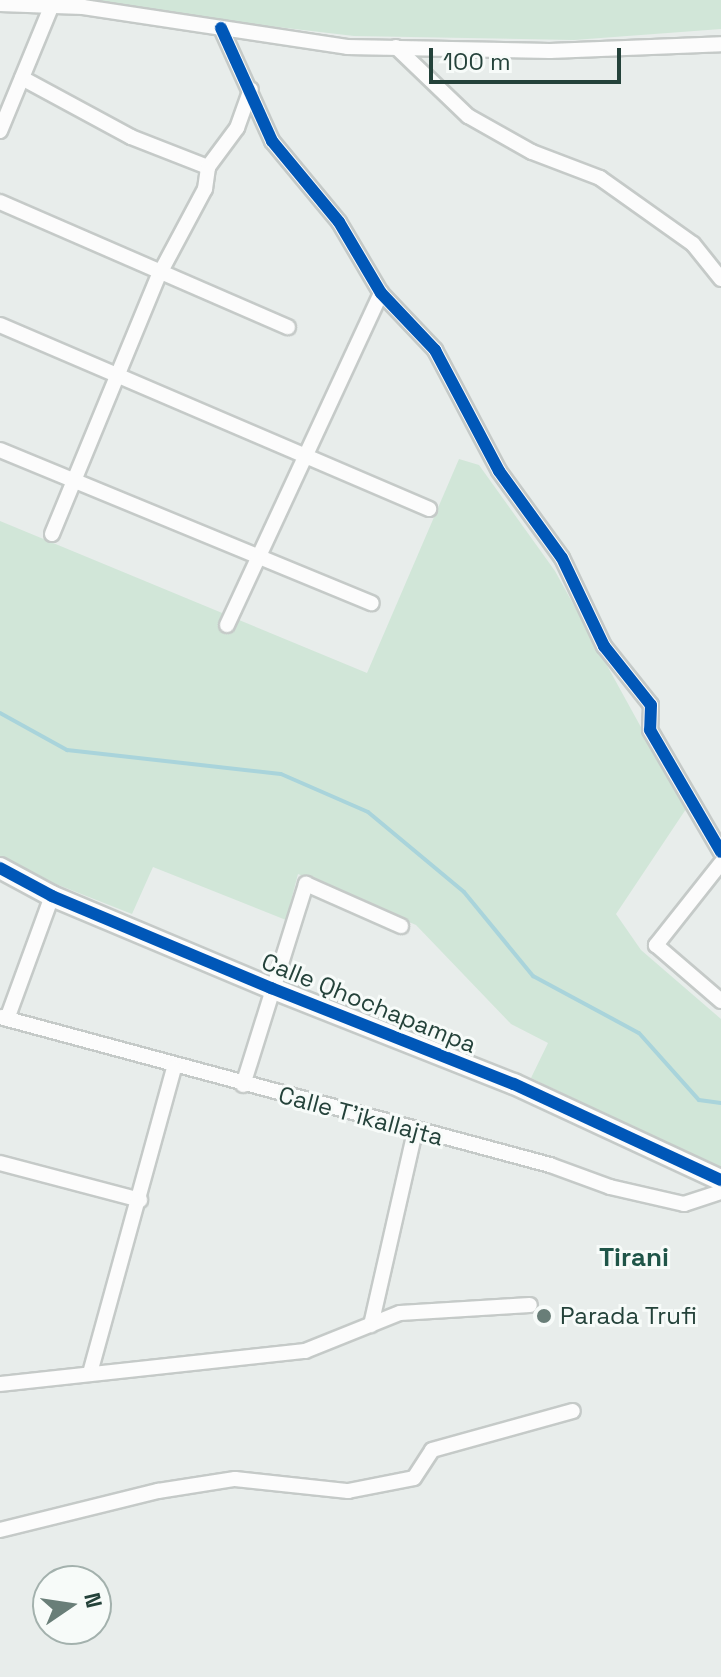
<!DOCTYPE html>
<html>
<head>
<meta charset="utf-8">
<style>
  body { margin:0 }
  #map { position:relative; width:721px; height:1677px; overflow:hidden; background:#e8edeb; font-family:"Space Grotesk",sans-serif }
  div>[style] { position:absolute }
  [style*='--x'] { left:calc(var(--x)*1px); top:calc(var(--y)*1px); width:calc(var(--w)*1px); rotate:calc(var(--a)*1deg) }
  .green>* { inset:0; background:#d1e6d8 }
  .stream>* { height:4px; margin:-2px; padding:0 2px; transform-origin:2px; border-radius:2px; background:#a9d4db }
  .roads { filter:drop-shadow(2px 0 #c5cac8) drop-shadow(-2px 0 #c5cac8) drop-shadow(0 2px #c5cac8) drop-shadow(0 -2px #c5cac8) }
  .street>* { height:14px; margin:-7px; padding:0 7px; transform-origin:7px; border-radius:7px; background:#fcfcfc }
  .secondary>* { height:20px; margin:-10px; padding:0 10px; transform-origin:10px; border-radius:10px; background:#fcfcfc }
  .cycleway>* { height:12px; margin:-6px; padding:0 6px; transform-origin:6px; border-radius:6px; background:#0057b8 }
  .dots>* { width:22px; height:22px; translate:-50% -50%; box-sizing:border-box; border:4px solid #f7fbf9; border-radius:50% }
  span { translate:-50% -50%; white-space:nowrap; text-align:center; line-height:1.15; -webkit-text-stroke:6px #f7fbf9; paint-order:stroke }
  .street-label { font-size:24px; color:#24423a }
  .poi-label { font-size:24px; color:#24423a }
  .left { translate:0 -50%; text-align:left }
  .neighbourhood-label { font-size:26px; color:#1f5548; font-weight:700 }
  .north { position:absolute; left:32px; top:1565px; width:80px; height:80px; box-sizing:border-box; background:#f7fbf9; border:2px solid #a3b1ad; border-radius:50%; rotate:77deg; font-size:22px; font-weight:700; line-height:32px; text-align:center; color:#24423a }
  .north::after { content:''; display:block; margin:auto; width:28px; height:36px; background:#697e78; clip-path:polygon(50% 0,100% 100%,50% 72%,0 100%) }
  .scale { position:absolute; left:429px; top:48px; width:192px; height:36px; box-sizing:border-box; border:4px solid #24423a; border-top:0; padding-left:10px; font-size:24px; line-height:28px; white-space:nowrap; color:#24423a; -webkit-text-stroke:6px #f7fbf9; paint-order:stroke }
</style>
</head>
<body>
<div id="map">
  <div class="green">
    <div style="clip-path:polygon(91px 0,721px 0,721px 29px,574px 40px,354px 36px,101px 6px)"></div>
    <div style="clip-path:polygon(459px 459px,479px 465px,555px 571px,686px 809px,616px 914px,641px 950px,721px 1019px,721px 1169px,531px 1078px,548px 1043px,511px 1024px,416px 925px,298px 874px,286px 920px,153px 867px,132px 914px,0 862px,0 521px,367px 673px)"></div>
  </div>
  <div class="stream">
    <div style="--x:0;--y:713;--w:77;--a:28.9"></div>
    <div style="--x:67;--y:750;--w:215;--a:6.4"></div>
    <div style="--x:281;--y:774;--w:95;--a:23.6"></div>
    <div style="--x:368;--y:812;--w:125;--a:39.8"></div>
    <div style="--x:464;--y:892;--w:109;--a:50.6"></div>
    <div style="--x:533;--y:976;--w:120;--a:28.3"></div>
    <div style="--x:639;--y:1033;--w:90;--a:48.2"></div>
    <div style="--x:699;--y:1100;--w:22;--a:8"></div>
  </div>
  <div class="roads">
    <div class="street">
      <div style="--x:0;--y:4;--w:83;--a:2.1"></div>
      <div style="--x:83;--y:7;--w:267;--a:8.6"></div>
      <div style="--x:347;--y:47;--w:203;--a:1.1"></div>
      <div style="--x:550;--y:51;--w:171;--a:-2.3"></div>
      <div style="--x:221;--y:28;--w:124;--a:65.7"></div>
      <div style="--x:272;--y:141;--w:105;--a:50.4"></div>
      <div style="--x:339;--y:222;--w:82;--a:59.4"></div>
      <div style="--x:381;--y:293;--w:79;--a:46.5"></div>
      <div style="--x:435;--y:350;--w:137;--a:62.1"></div>
      <div style="--x:499;--y:471;--w:107;--a:54.1"></div>
      <div style="--x:562;--y:558;--w:98;--a:64.5"></div>
      <div style="--x:604;--y:646;--w:75;--a:51.5"></div>
      <div style="--x:651;--y:705;--w:25;--a:92"></div>
      <div style="--x:650;--y:730;--w:141;--a:59.8"></div>
      <div style="--x:396;--y:47;--w:100;--a:43.8"></div>
      <div style="--x:468;--y:116;--w:73;--a:29.4"></div>
      <div style="--x:532;--y:152;--w:73;--a:20.9"></div>
      <div style="--x:600;--y:178;--w:114;--a:35.4"></div>
      <div style="--x:693;--y:244;--w:45;--a:51.3"></div>
      <div style="--x:22;--y:78;--w:124;--a:28.4"></div>
      <div style="--x:131;--y:137;--w:83;--a:21.3"></div>
      <div style="--x:0;--y:131;--w:136;--a:-67.6"></div>
      <div style="--x:0;--y:202;--w:314;--a:23.5"></div>
      <div style="--x:0;--y:325;--w:467;--a:23.2"></div>
      <div style="--x:0;--y:450;--w:402;--a:22.4"></div>
      <div style="--x:52;--y:534;--w:280;--a:-67.6"></div>
      <div style="--x:159;--y:275;--w:98;--a:-61.9"></div>
      <div style="--x:205;--y:189;--w:22;--a:-82"></div>
      <div style="--x:208;--y:167;--w:49;--a:-53.4"></div>
      <div style="--x:237;--y:128;--w:41;--a:-70.3"></div>
      <div style="--x:227;--y:625;--w:366;--a:-65.1"></div>
      <div style="--x:721;--y:863;--w:105;--a:128.4"></div>
      <div style="--x:656;--y:945;--w:86;--a:40.7"></div>
      <div style="--x:0;--y:1017;--w:570;--a:15.06"></div>
      <div style="--x:550;--y:1165;--w:64;--a:20.1"></div>
      <div style="--x:610;--y:1187;--w:76;--a:12.9"></div>
      <div style="--x:684;--y:1204;--w:39;--a:-18"></div>
      <div style="--x:7;--y:1019;--w:131;--a:-69.9"></div>
      <div style="--x:243;--y:1085;--w:211;--a:-72.6"></div>
      <div style="--x:306;--y:884;--w:104;--a:23.9"></div>
      <div style="--x:0;--y:1163;--w:145;--a:14.8"></div>
      <div style="--x:371;--y:1325;--w:198;--a:-77.2"></div>
      <div style="--x:90;--y:1373;--w:317;--a:-74.6"></div>
      <div style="--x:0;--y:1384;--w:307;--a:-6.2"></div>
      <div style="--x:305;--y:1351;--w:102;--a:-21.8"></div>
      <div style="--x:400;--y:1313;--w:130;--a:-3.5"></div>
      <div style="--x:0;--y:1530;--w:163;--a:-13.9"></div>
      <div style="--x:158;--y:1491;--w:78;--a:-8.9"></div>
      <div style="--x:235;--y:1479;--w:114;--a:6.1"></div>
      <div style="--x:348;--y:1491;--w:67;--a:-11.1"></div>
      <div style="--x:414;--y:1478;--w:33;--a:-57"></div>
      <div style="--x:432;--y:1450;--w:146;--a:-15.5"></div>
    </div>
    <div class="secondary">
      <div style="--x:0;--y:868;--w:59;--a:28.3"></div>
      <div style="--x:52;--y:896;--w:238;--a:22.8"></div>
      <div style="--x:271;--y:988;--w:261;--a:21.6"></div>
      <div style="--x:514;--y:1084;--w:228;--a:24.9"></div>
    </div>
  </div>
  <div class="cycleway">
    <div style="--x:221;--y:28;--w:124;--a:65.7"></div>
    <div style="--x:272;--y:141;--w:105;--a:50.4"></div>
    <div style="--x:339;--y:222;--w:82;--a:59.4"></div>
    <div style="--x:381;--y:293;--w:79;--a:46.5"></div>
    <div style="--x:435;--y:350;--w:137;--a:62.1"></div>
    <div style="--x:499;--y:471;--w:107;--a:54.1"></div>
    <div style="--x:562;--y:558;--w:98;--a:64.5"></div>
    <div style="--x:604;--y:646;--w:75;--a:51.5"></div>
    <div style="--x:651;--y:705;--w:25;--a:92"></div>
    <div style="--x:650;--y:730;--w:141;--a:59.8"></div>
    <div style="--x:0;--y:868;--w:59;--a:28.3"></div>
    <div style="--x:52;--y:896;--w:238;--a:22.8"></div>
    <div style="--x:271;--y:988;--w:261;--a:21.6"></div>
    <div style="--x:514;--y:1084;--w:228;--a:24.9"></div>
  </div>
  <div class="dots">
    <div style="left:544px;top:1316px;background:#697e78"></div>
  </div>
  <div class="street-label">
    <span style="left:369px;top:1003px;rotate:22deg">Calle Qhochapampa</span>
    <span style="left:361px;top:1116px;rotate:15deg">Calle T'ikallajta</span>
  </div>
  <div class="poi-label">
    <span class="left" style="left:560px;top:1316px">Parada Trufi</span>
  </div>
  <div class="neighbourhood-label">
    <span style="left:634px;top:1258px">Tirani</span>
  </div>
  <div class="north">N</div>
  <div class="scale">100 m</div>
</div>
</body>
</html>
